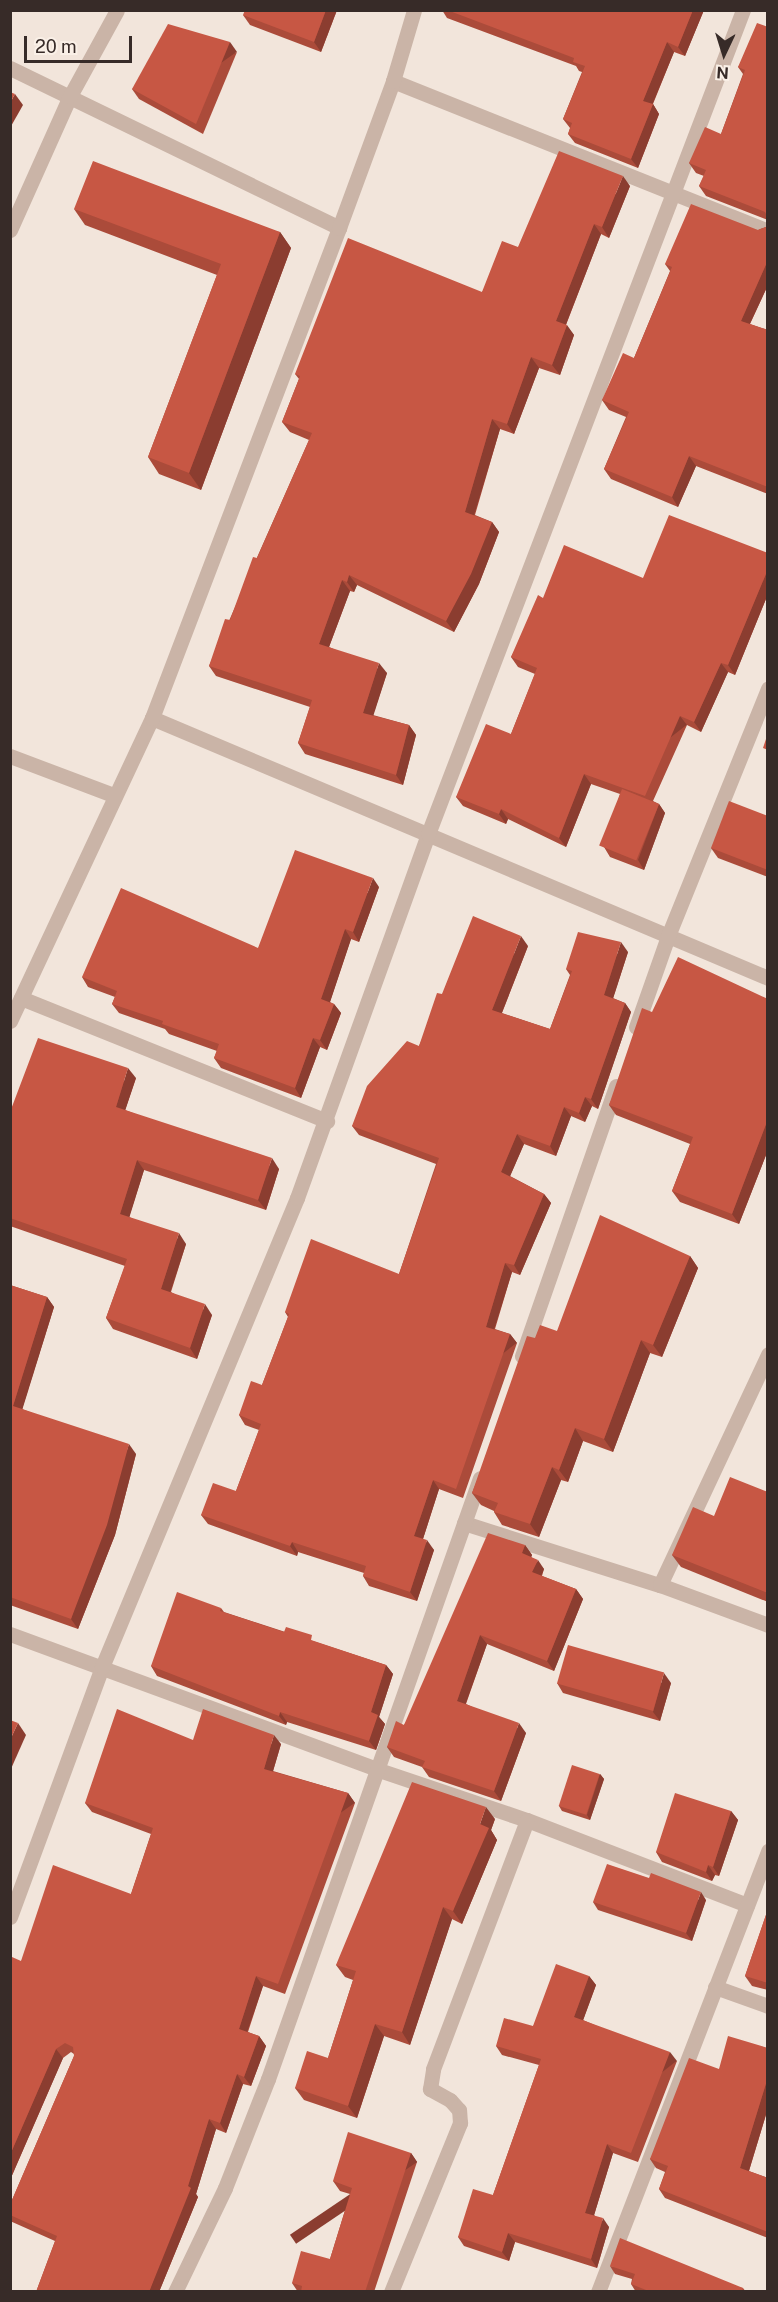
<!DOCTYPE html>
<html>
<head>
<meta charset="utf-8">
<style>
  body { margin:0 }
  #map { position:relative; width:778px; height:2302px; overflow:hidden; background:#f2e5db; font-family:"Public Sans",sans-serif }
  div>[style] { position:absolute }
  [style*='--x'] { left:calc(var(--x)*1px); top:calc(var(--y)*1px); width:calc(var(--w)*1px); rotate:calc(var(--a)*1deg) }
  .minor>* { height:15px; margin:-7.5px; padding:0 7.5px; transform-origin:7.5px; border-radius:7.5px; background:#cab4a7 }
  .wall>* { inset:0; background:#ab4b3a }
  .shaded-wall>* { inset:0; background:#8b3d30; transform-origin:0 0 }
  .building>* { inset:0; background:#c75744; transform-origin:0 0 }
  span { translate:-50% -50%; white-space:nowrap; text-align:center; line-height:1.15; -webkit-text-stroke:4.5px #faf0e7; paint-order:stroke }
  .frame { position:absolute; inset:0; border:12px solid #372b28; pointer-events:none }
  .north { position:absolute; left:694px; top:24px; width:60px; height:60px; -webkit-text-stroke:4px #faf0e7; paint-order:stroke; rotate:184deg; font-size:16px; font-weight:700; line-height:24px; text-align:center; color:#372b28 }
  .north::after { content:''; display:block; margin:auto; width:21px; height:27px; background:#372b28; clip-path:polygon(50% 0,100% 100%,50% 72%,0 100%) }
  .scale { position:absolute; left:24px; top:36px; width:108px; height:27px; box-sizing:border-box; border:3px solid #372b28; border-top:0; padding-left:8px; font-size:18px; line-height:21px; white-space:nowrap; color:#372b28; -webkit-text-stroke:4px #faf0e7; paint-order:stroke }
</style>
</head>
<body>
<div id="map">
  <div class="minor">
    <div style="--x:10;--y:68;--w:366;--a:25.9"></div>
    <div style="--x:393;--y:81;--w:404;--a:21.8"></div>
    <div style="--x:10;--y:230;--w:147;--a:-65.9"></div>
    <div style="--x:70;--y:96;--w:98;--a:-61.3"></div>
    <div style="--x:152;--y:718;--w:669;--a:22.88"></div>
    <div style="--x:10;--y:756;--w:110;--a:20.7"></div>
    <div style="--x:21;--y:998;--w:330;--a:21.9"></div>
    <div style="--x:10;--y:1021;--w:335;--a:-64.9"></div>
    <div style="--x:152;--y:718;--w:524;--a:-69.11"></div>
    <div style="--x:339;--y:228;--w:157;--a:-69.8"></div>
    <div style="--x:393;--y:81;--w:74;--a:-73.5"></div>
    <div style="--x:636;--y:1027;--w:96;--a:-70.6"></div>
    <div style="--x:668;--y:936;--w:267;--a:-68"></div>
    <div style="--x:522;--y:1356;--w:286;--a:-70.8"></div>
    <div style="--x:464;--y:1523;--w:206;--a:17.6"></div>
    <div style="--x:660;--y:1585;--w:115;--a:20.3"></div>
    <div style="--x:660;--y:1585;--w:255;--a:-64.9"></div>
    <div style="--x:10;--y:1634;--w:393;--a:20.2"></div>
    <div style="--x:379;--y:1770;--w:156;--a:18.7"></div>
    <div style="--x:527;--y:1820;--w:236;--a:21.1"></div>
    <div style="--x:10;--y:1917;--w:266;--a:-69.8"></div>
    <div style="--x:102;--y:1667;--w:508;--a:-67.42"></div>
    <div style="--x:297;--y:1198;--w:387;--a:-70.2"></div>
    <div style="--x:428;--y:834;--w:882;--a:-69.08"></div>
    <div style="--x:715;--y:1987;--w:56;--a:19.7"></div>
    <div style="--x:175;--y:2292;--w:115;--a:-64.3"></div>
    <div style="--x:225;--y:2188;--w:117;--a:-68.5"></div>
    <div style="--x:268;--y:2079;--w:637;--a:-70.57"></div>
    <div style="--x:391;--y:2292;--w:183;--a:-67.8"></div>
    <div style="--x:460;--y:2123;--w:13;--a:-94"></div>
    <div style="--x:459;--y:2110;--w:13;--a:-132"></div>
    <div style="--x:450;--y:2100;--w:23;--a:-151"></div>
    <div style="--x:430;--y:2089;--w:20;--a:-81"></div>
    <div style="--x:433;--y:2069;--w:266;--a:-69.3"></div>
    <div style="--x:598;--y:2292;--w:473;--a:-68.9"></div>
  </div>
  <div class="wall">
    <div style="clip-path:polygon(337px 10px,321px 52px,250px 25px,243px 15px)"></div>
    <div style="clip-path:polygon(442px 10px,704px 10px,685px 56px,674px 52px,653px 104px,659px 114px,638px 168px,575px 143px,568px 134px,570px 128px,563px 119px,582px 72px,579px 71px,576px 66px,447px 18px)"></div>
    <div style="clip-path:polygon(768px 27px,768px 220px,706px 196px,699px 186px,704px 176px,696px 173px,689px 163px,721px 134px,743px 74px,738px 67px)"></div>
    <div style="clip-path:polygon(237px 52px,203px 134px,139px 99px,132px 89px)"></div>
    <div style="clip-path:polygon(630px 186px,609px 238px,601px 234px,566px 325px,574px 335px,560px 375px,539px 368px,514px 434px,500px 429px,475px 515px,492px 522px,499px 532px,479px 584px,454px 632px,357px 585px,354px 592px,350px 591px,329px 647px,387px 673px,373px 715px,409px 725px,416px 735px,403px 785px,305px 754px,298px 743px,310px 707px,216px 676px,209px 666px,309px 440px,290px 432px,282px 422px,299px 379px,295px 374px,482px 292px,518px 247px)"></div>
    <div style="clip-path:polygon(74px 209px,280px 232px,291px 248px,201px 490px,159px 474px,148px 457px,217px 275px,85px 225px)"></div>
    <div style="clip-path:polygon(768px 226px,768px 285px,750px 324px,768px 330px,768px 494px,696px 466px,678px 507px,611px 479px,604px 469px,626px 417px,609px 410px,602px 400px,634px 358px,670px 271px,665px 264px,758px 230px)"></div>
    <div style="clip-path:polygon(768px 553px,768px 594px,735px 675px,728px 672px,701px 732px,687px 725px,653px 801px,659px 804px,665px 813px,644px 870px,610px 857px,604px 847px,620px 794px,591px 784px,566px 847px,508px 819px,506px 824px,463px 806px,456px 797px,511px 734px,535px 674px,518px 667px,511px 657px,543px 598px)"></div>
    <div style="clip-path:polygon(768px 816px,768px 877px,718px 858px,711px 848px)"></div>
    <div style="clip-path:polygon(379px 887px,359px 942px,351px 939px,330px 1002px,334px 1004px,341px 1013px,327px 1050px,320px 1047px,301px 1098px,221px 1068px,214px 1058px,217px 1051px,169px 1034px,165px 1029px,119px 1013px,112px 1004px,115px 997px,88px 987px,82px 977px,258px 948px)"></div>
    <div style="clip-path:polygon(528px 946px,502px 1013px,550px 1029px,570px 975px,566px 969px,628px 952px,613px 998px,625px 1003px,631px 1012px,598px 1109px,592px 1106px,585px 1122px,571px 1116px,556px 1156px,524px 1144px,510px 1176px,544px 1194px,551px 1203px,520px 1275px,512px 1272px,495px 1329px,510px 1334px,517px 1343px,463px 1498px,439px 1489px,423px 1539px,434px 1550px,417px 1601px,369px 1586px,363px 1576px,364px 1573px,298px 1552px,297px 1556px,208px 1524px,201px 1515px,236px 1491px,259px 1430px,245px 1425px,239px 1415px,262px 1385px,288px 1317px,285px 1312px,399px 1274px,436px 1164px,359px 1135px,352px 1126px,419px 1046px,442px 994px)"></div>
    <div style="clip-path:polygon(768px 999px,768px 1150px,739px 1224px,680px 1202px,672px 1191px,690px 1144px,616px 1115px,609px 1105px,652px 1012px)"></div>
    <div style="clip-path:polygon(136px 1078px,125px 1110px,279px 1169px,266px 1210px,144px 1170px,129px 1217px,186px 1244px,171px 1292px,212px 1315px,197px 1359px,113px 1329px,106px 1318px,125px 1266px,10px 1226px,10px 1112px)"></div>
    <div style="clip-path:polygon(690px 1256px,698px 1268px,662px 1357px,650px 1353px,613px 1452px,583px 1441px,568px 1482px,561px 1480px,539px 1537px,502px 1525px,494px 1512px,494px 1511px,481px 1505px,472px 1493px,535px 1338px,557px 1331px)"></div>
    <div style="clip-path:polygon(10px 1285px,47px 1297px,54px 1307px,22px 1409px,136px 1454px,115px 1535px,78px 1629px,10px 1605px)"></div>
    <div style="clip-path:polygon(768px 1492px,768px 1602px,681px 1567px,672px 1555px)"></div>
    <div style="clip-path:polygon(525px 1545px,532px 1555px,531px 1557px,544px 1569px,542px 1576px,576px 1589px,583px 1599px,554px 1671px,487px 1644px,466px 1704px,526px 1733px,501px 1801px,429px 1777px,422px 1767px,394px 1757px,387px 1747px,404px 1725px)"></div>
    <div style="clip-path:polygon(221px 1608px,224px 1612px,386px 1665px,393px 1674px,379px 1717px,385px 1724px,376px 1750px,287px 1722px,286px 1725px,157px 1676px,151px 1666px)"></div>
    <div style="clip-path:polygon(557px 1683px,671px 1683px,660px 1721px,563px 1693px)"></div>
    <div style="clip-path:polygon(193px 1740px,281px 1744px,273px 1771px,348px 1793px,355px 1803px,285px 1994px,263px 1986px,248px 2032px,259px 2036px,266px 2046px,251px 2086px,243px 2084px,226px 2133px,216px 2129px,196px 2194px,198px 2197px,159px 2292px,36px 2292px,55px 2241px,10px 2221px,10px 2201px,12px 2200px,74px 2056px,74px 2054px,71px 2052px,63px 2058px,10px 2180px,10px 1961px,21px 1961px,131px 1894px,151px 1834px,92px 1812px,85px 1803px)"></div>
    <div style="clip-path:polygon(600px 1774px,604px 1779px,590px 1820px,562px 1811px,559px 1806px)"></div>
    <div style="clip-path:polygon(731px 1811px,738px 1820px,719px 1876px,715px 1875px,712px 1881px,662px 1862px,656px 1852px)"></div>
    <div style="clip-path:polygon(495px 1819px,491px 1830px,497px 1840px,462px 1924px,452px 1919px,410px 2045px,384px 2036px,357px 2118px,304px 2100px,295px 2088px,328px 2058px,353px 1980px,345px 1977px,336px 1965px)"></div>
    <div style="clip-path:polygon(706px 1900px,692px 1941px,598px 1910px,593px 1902px)"></div>
    <div style="clip-path:polygon(768px 1909px,768px 1990px,752px 1986px,745px 1976px)"></div>
    <div style="clip-path:polygon(589px 1976px,596px 1985px,583px 2020px,677px 2061px,638px 2162px,613px 2153px,594px 2215px,609px 2227px,597px 2268px,515px 2242px,509px 2261px,464px 2246px,458px 2237px,493px 2195px,539px 2065px,502px 2055px,496px 2046px,533px 2026px)"></div>
    <div style="clip-path:polygon(768px 2048px,768px 2108px,749px 2171px,768px 2178px,768px 2238px,665px 2198px,659px 2189px,665px 2172px,656px 2168px,650px 2159px,719px 2069px)"></div>
    <div style="clip-path:polygon(411px 2153px,417px 2162px,374px 2292px,298px 2292px,292px 2283px,330px 2259px,350px 2194px,340px 2191px,333px 2181px)"></div>
    <div style="clip-path:polygon(610px 2266px,743px 2288px,746px 2292px,636px 2292px,631px 2284px,632px 2279px,615px 2274px)"></div>
  </div>
  <div class="shaded-wall">
    <div style="clip-path:polygon(326px 10px,337px 10px,321px 52px,314px 42px)"></div>
    <div style="clip-path:polygon(693px 10px,704px 10px,685px 56px,678px 47px)"></div>
    <div style="left:230px;top:42px;width:12px;height:89px;rotate:55deg"></div>
    <div style="clip-path:polygon(667px 42px,674px 52px,650px 110px,643px 101px)"></div>
    <div style="clip-path:polygon(15px 94px,23px 105px,10px 128px,10px 103px)"></div>
    <div style="clip-path:polygon(653px 104px,659px 114px,638px 168px,631px 159px)"></div>
    <div style="clip-path:polygon(623px 176px,630px 186px,609px 238px,602px 227px)"></div>
    <div style="clip-path:polygon(594px 224px,601px 234px,563px 332px,556px 321px)"></div>
    <div style="clip-path:polygon(280px 232px,291px 248px,201px 490px,189px 473px)"></div>
    <div style="clip-path:polygon(768px 260px,768px 285px,747px 330px,741px 321px)"></div>
    <div style="clip-path:polygon(567px 325px,574px 335px,560px 375px,552px 365px)"></div>
    <div style="clip-path:polygon(531px 357px,539px 368px,514px 434px,507px 424px)"></div>
    <div style="clip-path:polygon(492px 419px,500px 429px,472px 522px,465px 512px)"></div>
    <div style="clip-path:polygon(689px 456px,696px 466px,678px 507px,672px 497px)"></div>
    <div style="clip-path:polygon(492px 522px,499px 532px,479px 584px,454px 632px,446px 621px)"></div>
    <div style="clip-path:polygon(768px 569px,768px 594px,735px 675px,728px 665px)"></div>
    <div style="clip-path:polygon(349px 575px,357px 585px,354px 592px,347px 582px)"></div>
    <div style="clip-path:polygon(342px 580px,350px 591px,326px 655px,319px 644px)"></div>
    <div style="clip-path:polygon(379px 663px,387px 673px,371px 723px,363px 713px)"></div>
    <div style="clip-path:polygon(721px 663px,728px 672px,701px 732px,694px 722px)"></div>
    <div style="left:680px;top:716px;width:11px;height:87px;rotate:52deg"></div>
    <div style="clip-path:polygon(409px 725px,416px 735px,403px 785px,396px 775px)"></div>
    <div style="clip-path:polygon(584px 774px,591px 784px,566px 847px,559px 838px)"></div>
    <div style="clip-path:polygon(659px 804px,665px 813px,644px 870px,638px 860px)"></div>
    <div style="clip-path:polygon(501px 809px,508px 819px,506px 824px,499px 814px)"></div>
    <div style="clip-path:polygon(373px 878px,379px 887px,359px 942px,353px 932px)"></div>
    <div style="clip-path:polygon(345px 929px,351px 939px,328px 1008px,321px 999px)"></div>
    <div style="clip-path:polygon(521px 936px,528px 946px,499px 1020px,492px 1010px)"></div>
    <div style="clip-path:polygon(621px 942px,628px 952px,611px 1005px,604px 995px)"></div>
    <div style="clip-path:polygon(625px 1003px,631px 1012px,598px 1109px,591px 1099px)"></div>
    <div style="clip-path:polygon(334px 1004px,341px 1013px,327px 1050px,320px 1040px)"></div>
    <div style="clip-path:polygon(313px 1038px,320px 1047px,301px 1098px,295px 1088px)"></div>
    <div style="clip-path:polygon(128px 1068px,136px 1078px,123px 1117px,116px 1107px)"></div>
    <div style="clip-path:polygon(585px 1097px,592px 1106px,585px 1122px,579px 1113px)"></div>
    <div style="clip-path:polygon(564px 1107px,571px 1116px,556px 1156px,550px 1146px)"></div>
    <div style="clip-path:polygon(768px 1119px,768px 1150px,739px 1224px,732px 1214px)"></div>
    <div style="clip-path:polygon(517px 1134px,524px 1144px,508px 1181px,501px 1172px)"></div>
    <div style="clip-path:polygon(272px 1158px,279px 1169px,266px 1210px,258px 1200px)"></div>
    <div style="clip-path:polygon(137px 1160px,144px 1170px,127px 1225px,120px 1214px)"></div>
    <div style="clip-path:polygon(544px 1194px,551px 1203px,520px 1275px,514px 1265px)"></div>
    <div style="clip-path:polygon(179px 1233px,186px 1244px,168px 1299px,161px 1289px)"></div>
    <div style="clip-path:polygon(690px 1256px,698px 1268px,662px 1357px,653px 1345px)"></div>
    <div style="clip-path:polygon(505px 1263px,512px 1272px,492px 1336px,486px 1327px)"></div>
    <div style="clip-path:polygon(47px 1297px,54px 1307px,20px 1417px,13px 1406px)"></div>
    <div style="clip-path:polygon(205px 1304px,212px 1315px,197px 1359px,190px 1348px)"></div>
    <div style="left:510px;top:1334px;width:11px;height:164px;rotate:52deg"></div>
    <div style="clip-path:polygon(641px 1340px,650px 1353px,613px 1452px,604px 1439px)"></div>
    <div style="clip-path:polygon(575px 1428px,583px 1441px,568px 1482px,559px 1470px)"></div>
    <div style="clip-path:polygon(129px 1444px,136px 1454px,115px 1535px,78px 1629px,71px 1619px)"></div>
    <div style="clip-path:polygon(552px 1467px,561px 1480px,539px 1537px,530px 1524px)"></div>
    <div style="clip-path:polygon(433px 1480px,439px 1489px,421px 1545px,414px 1536px)"></div>
    <div style="clip-path:polygon(427px 1540px,434px 1550px,417px 1601px,410px 1592px)"></div>
    <div style="clip-path:polygon(292px 1542px,298px 1552px,297px 1556px,290px 1546px)"></div>
    <div style="clip-path:polygon(525px 1545px,532px 1555px,529px 1563px,522px 1553px)"></div>
    <div style="clip-path:polygon(538px 1560px,544px 1569px,539px 1581px,532px 1572px)"></div>
    <div style="clip-path:polygon(576px 1589px,583px 1599px,554px 1671px,547px 1661px)"></div>
    <div style="clip-path:polygon(480px 1635px,487px 1644px,463px 1711px,457px 1701px)"></div>
    <div style="clip-path:polygon(386px 1665px,393px 1674px,379px 1717px,385px 1724px,376px 1750px,369px 1741px,371px 1712px)"></div>
    <div style="clip-path:polygon(664px 1673px,671px 1683px,660px 1721px,653px 1712px)"></div>
    <div style="clip-path:polygon(280px 1712px,287px 1722px,286px 1725px,279px 1716px)"></div>
    <div style="clip-path:polygon(18px 1723px,26px 1735px,10px 1771px,10px 1740px)"></div>
    <div style="clip-path:polygon(519px 1723px,526px 1733px,501px 1801px,494px 1791px)"></div>
    <div style="clip-path:polygon(274px 1735px,281px 1744px,271px 1778px,264px 1769px)"></div>
    <div style="clip-path:polygon(600px 1774px,604px 1779px,590px 1820px,587px 1815px)"></div>
    <div style="left:348px;top:1793px;width:12px;height:203px;rotate:55deg"></div>
    <div style="clip-path:polygon(486px 1807px,495px 1819px,491px 1830px,497px 1840px,462px 1924px,453px 1911px,480px 1824px)"></div>
    <div style="clip-path:polygon(731px 1811px,738px 1820px,719px 1876px,713px 1867px)"></div>
    <div style="clip-path:polygon(708px 1865px,715px 1875px,712px 1881px,706px 1872px)"></div>
    <div style="clip-path:polygon(701px 1892px,706px 1900px,692px 1941px,686px 1933px)"></div>
    <div style="clip-path:polygon(443px 1907px,452px 1919px,410px 2045px,402px 2032px)"></div>
    <div style="clip-path:polygon(256px 1976px,263px 1986px,245px 2038px,239px 2029px)"></div>
    <div style="clip-path:polygon(589px 1976px,596px 1985px,581px 2026px,574px 2017px)"></div>
    <div style="clip-path:polygon(375px 2024px,384px 2036px,357px 2118px,348px 2106px)"></div>
    <div style="clip-path:polygon(259px 2036px,266px 2046px,251px 2086px,244px 2077px)"></div>
    <div style="clip-path:polygon(56px 2049px,63px 2058px,10px 2180px,10px 2155px)"></div>
    <div style="left:670px;top:2052px;width:11px;height:108px;rotate:52deg"></div>
    <div style="clip-path:polygon(237px 2074px,243px 2084px,226px 2133px,220px 2123px)"></div>
    <div style="clip-path:polygon(768px 2077px,768px 2108px,747px 2177px,740px 2168px)"></div>
    <div style="clip-path:polygon(209px 2119px,216px 2129px,196px 2194px,198px 2197px,159px 2292px,149px 2292px,188px 2186px)"></div>
    <div style="clip-path:polygon(607px 2144px,613px 2153px,592px 2222px,585px 2213px)"></div>
    <div style="left:411px;top:2153px;width:11px;height:146px;rotate:56deg"></div>
    <div style="clip-path:polygon(603px 2218px,609px 2227px,597px 2268px,591px 2259px)"></div>
    <div style="clip-path:polygon(508px 2233px,515px 2242px,509px 2261px,502px 2252px)"></div>
  </div>
  <div class="building">
    <div style="clip-path:polygon(245px 10px,326px 10px,314px 42px,243px 15px)"></div>
    <div style="clip-path:polygon(447px 10px,693px 10px,678px 47px,667px 42px,643px 101px,653px 104px,631px 159px,568px 134px,572px 123px,563px 119px,585px 66px,573px 62px,574px 58px)"></div>
    <div style="clip-path:polygon(757px 23px,768px 27px,768px 218px,765px 212px,699px 186px,706px 170px,689px 163px,705px 127px,721px 134px,745px 70px,738px 67px)"></div>
    <div style="clip-path:polygon(168px 24px,230px 42px,196px 124px,132px 89px)"></div>
    <div style="clip-path:polygon(10px 92px,15px 94px,10px 103px)"></div>
    <div style="clip-path:polygon(559px 151px,623px 176px,602px 227px,594px 224px,556px 321px,567px 325px,552px 365px,531px 357px,507px 424px,492px 419px,465px 512px,492px 522px,471px 574px,446px 621px,349px 575px,347px 582px,342px 580px,319px 644px,379px 663px,363px 713px,409px 725px,396px 775px,298px 743px,312px 700px,209px 666px,225px 619px,230px 620px,253px 557px,257px 558px,312px 433px,282px 422px,300px 376px,295px 374px,348px 238px,482px 292px,502px 241px,518px 247px)"></div>
    <div style="clip-path:polygon(93px 161px,280px 232px,189px 473px,148px 457px,221px 264px,74px 209px)"></div>
    <div style="clip-path:polygon(691px 204px,758px 230px,768px 226px,768px 260px,741px 321px,768px 330px,768px 487px,689px 456px,672px 497px,604px 469px,629px 412px,602px 400px,623px 353px,634px 358px,672px 267px,665px 264px)"></div>
    <div style="clip-path:polygon(669px 515px,768px 553px,768px 569px,728px 665px,721px 663px,694px 722px,680px 716px,645px 796px,584px 774px,559px 838px,501px 809px,499px 814px,456px 797px,486px 724px,511px 734px,537px 668px,511px 657px,538px 595px,543px 598px,564px 545px,643px 578px)"></div>
    <div style="clip-path:polygon(768px 733px,768px 750px,763px 748px)"></div>
    <div style="left:622px;top:789px;width:40px;height:61px;rotate:22deg"></div>
    <div style="clip-path:polygon(729px 801px,768px 816px,768px 870px,711px 848px)"></div>
    <div style="clip-path:polygon(295px 850px,373px 878px,353px 932px,345px 929px,321px 999px,334px 1004px,320px 1040px,313px 1038px,295px 1088px,214px 1058px,219px 1044px,162px 1024px,163px 1021px,112px 1004px,117px 991px,82px 977px,121px 888px,258px 948px)"></div>
    <div style="clip-path:polygon(473px 916px,521px 936px,492px 1010px,550px 1029px,572px 971px,566px 969px,578px 932px,621px 942px,604px 995px,625px 1003px,591px 1099px,585px 1097px,579px 1113px,564px 1107px,550px 1146px,517px 1134px,501px 1172px,544px 1194px,514px 1265px,505px 1263px,486px 1327px,510px 1334px,456px 1489px,433px 1480px,414px 1536px,427px 1540px,410px 1592px,363px 1576px,366px 1566px,292px 1542px,290px 1546px,201px 1515px,213px 1483px,236px 1491px,261px 1424px,239px 1415px,251px 1381px,262px 1385px,289px 1314px,285px 1312px,311px 1239px,399px 1274px,439px 1158px,352px 1126px,367px 1086px,407px 1041px,419px 1046px,437px 993px,442px 994px)"></div>
    <div style="clip-path:polygon(678px 957px,768px 999px,768px 1119px,732px 1214px,672px 1191px,693px 1137px,609px 1105px,642px 1008px,652px 1012px)"></div>
    <div style="clip-path:polygon(38px 1038px,128px 1068px,116px 1107px,272px 1158px,258px 1200px,137px 1160px,120px 1214px,179px 1233px,161px 1289px,205px 1304px,190px 1348px,106px 1318px,127px 1259px,10px 1218px,10px 1112px)"></div>
    <div style="clip-path:polygon(600px 1215px,690px 1256px,653px 1345px,641px 1340px,604px 1439px,575px 1428px,559px 1470px,552px 1467px,530px 1524px,494px 1512px,498px 1503px,472px 1493px,527px 1336px,535px 1338px,540px 1325px,557px 1331px)"></div>
    <div style="clip-path:polygon(10px 1285px,47px 1297px,13px 1406px,129px 1444px,107px 1525px,71px 1619px,10px 1597px)"></div>
    <div style="clip-path:polygon(730px 1477px,768px 1492px,768px 1593px,672px 1555px,693px 1507px,714px 1516px)"></div>
    <div style="clip-path:polygon(488px 1533px,525px 1545px,522px 1553px,538px 1560px,532px 1572px,576px 1589px,547px 1661px,480px 1635px,457px 1701px,519px 1723px,494px 1791px,422px 1767px,425px 1761px,387px 1747px,396px 1721px,404px 1725px)"></div>
    <div style="clip-path:polygon(177px 1592px,221px 1608px,220px 1611px,284px 1632px,286px 1627px,312px 1635px,311px 1640px,386px 1665px,371px 1712px,378px 1715px,369px 1741px,280px 1712px,279px 1716px,151px 1666px)"></div>
    <div style="left:568px;top:1645px;width:100px;height:40px;rotate:16deg"></div>
    <div style="clip-path:polygon(117px 1709px,193px 1740px,203px 1709px,274px 1735px,264px 1769px,348px 1793px,278px 1984px,256px 1976px,239px 2029px,259px 2036px,244px 2077px,237px 2074px,220px 2123px,209px 2119px,188px 2186px,191px 2188px,149px 2292px,36px 2292px,57px 2236px,10px 2215px,10px 2201px,12px 2200px,74px 2056px,73px 2047px,65px 2043px,56px 2049px,10px 2155px,10px 1961px,12px 1957px,21px 1961px,53px 1865px,131px 1894px,153px 1828px,85px 1803px)"></div>
    <div style="clip-path:polygon(10px 1720px,18px 1723px,10px 1740px)"></div>
    <div style="left:572px;top:1765px;width:29px;height:43px;rotate:18deg"></div>
    <div style="clip-path:polygon(412px 1782px,486px 1807px,480px 1824px,489px 1828px,453px 1911px,443px 1907px,402px 2032px,375px 2024px,348px 2106px,295px 2088px,307px 2051px,328px 2058px,356px 1971px,336px 1965px)"></div>
    <div style="clip-path:polygon(675px 1793px,731px 1811px,713px 1867px,708px 1865px,706px 1872px,656px 1852px)"></div>
    <div style="clip-path:polygon(607px 1864px,649px 1878px,651px 1873px,701px 1892px,686px 1933px,593px 1902px)"></div>
    <div style="clip-path:polygon(768px 1909px,768px 1983px,745px 1976px)"></div>
    <div style="clip-path:polygon(556px 1964px,589px 1976px,574px 2017px,670px 2052px,631px 2153px,607px 2144px,585px 2213px,603px 2218px,591px 2259px,508px 2233px,502px 2252px,458px 2237px,473px 2189px,493px 2195px,541px 2059px,496px 2046px,504px 2018px,533px 2026px)"></div>
    <div style="clip-path:polygon(728px 2036px,768px 2048px,768px 2077px,740px 2168px,768px 2178px,768px 2232px,659px 2189px,668px 2166px,650px 2159px,689px 2058px,719px 2069px)"></div>
    <div style="clip-path:polygon(348px 2132px,411px 2153px,365px 2292px,301px 2292px,302px 2286px,292px 2283px,301px 2251px,330px 2259px,352px 2188px,333px 2181px)"></div>
    <div style="clip-path:polygon(620px 2238px,743px 2288px,742px 2292px,651px 2292px,631px 2284px,635px 2274px,610px 2266px)"></div>
  </div>
  <div class="frame"></div>
  <div class="north">N</div>
  <div class="scale">20 m</div>
</div>
</body>
</html>
